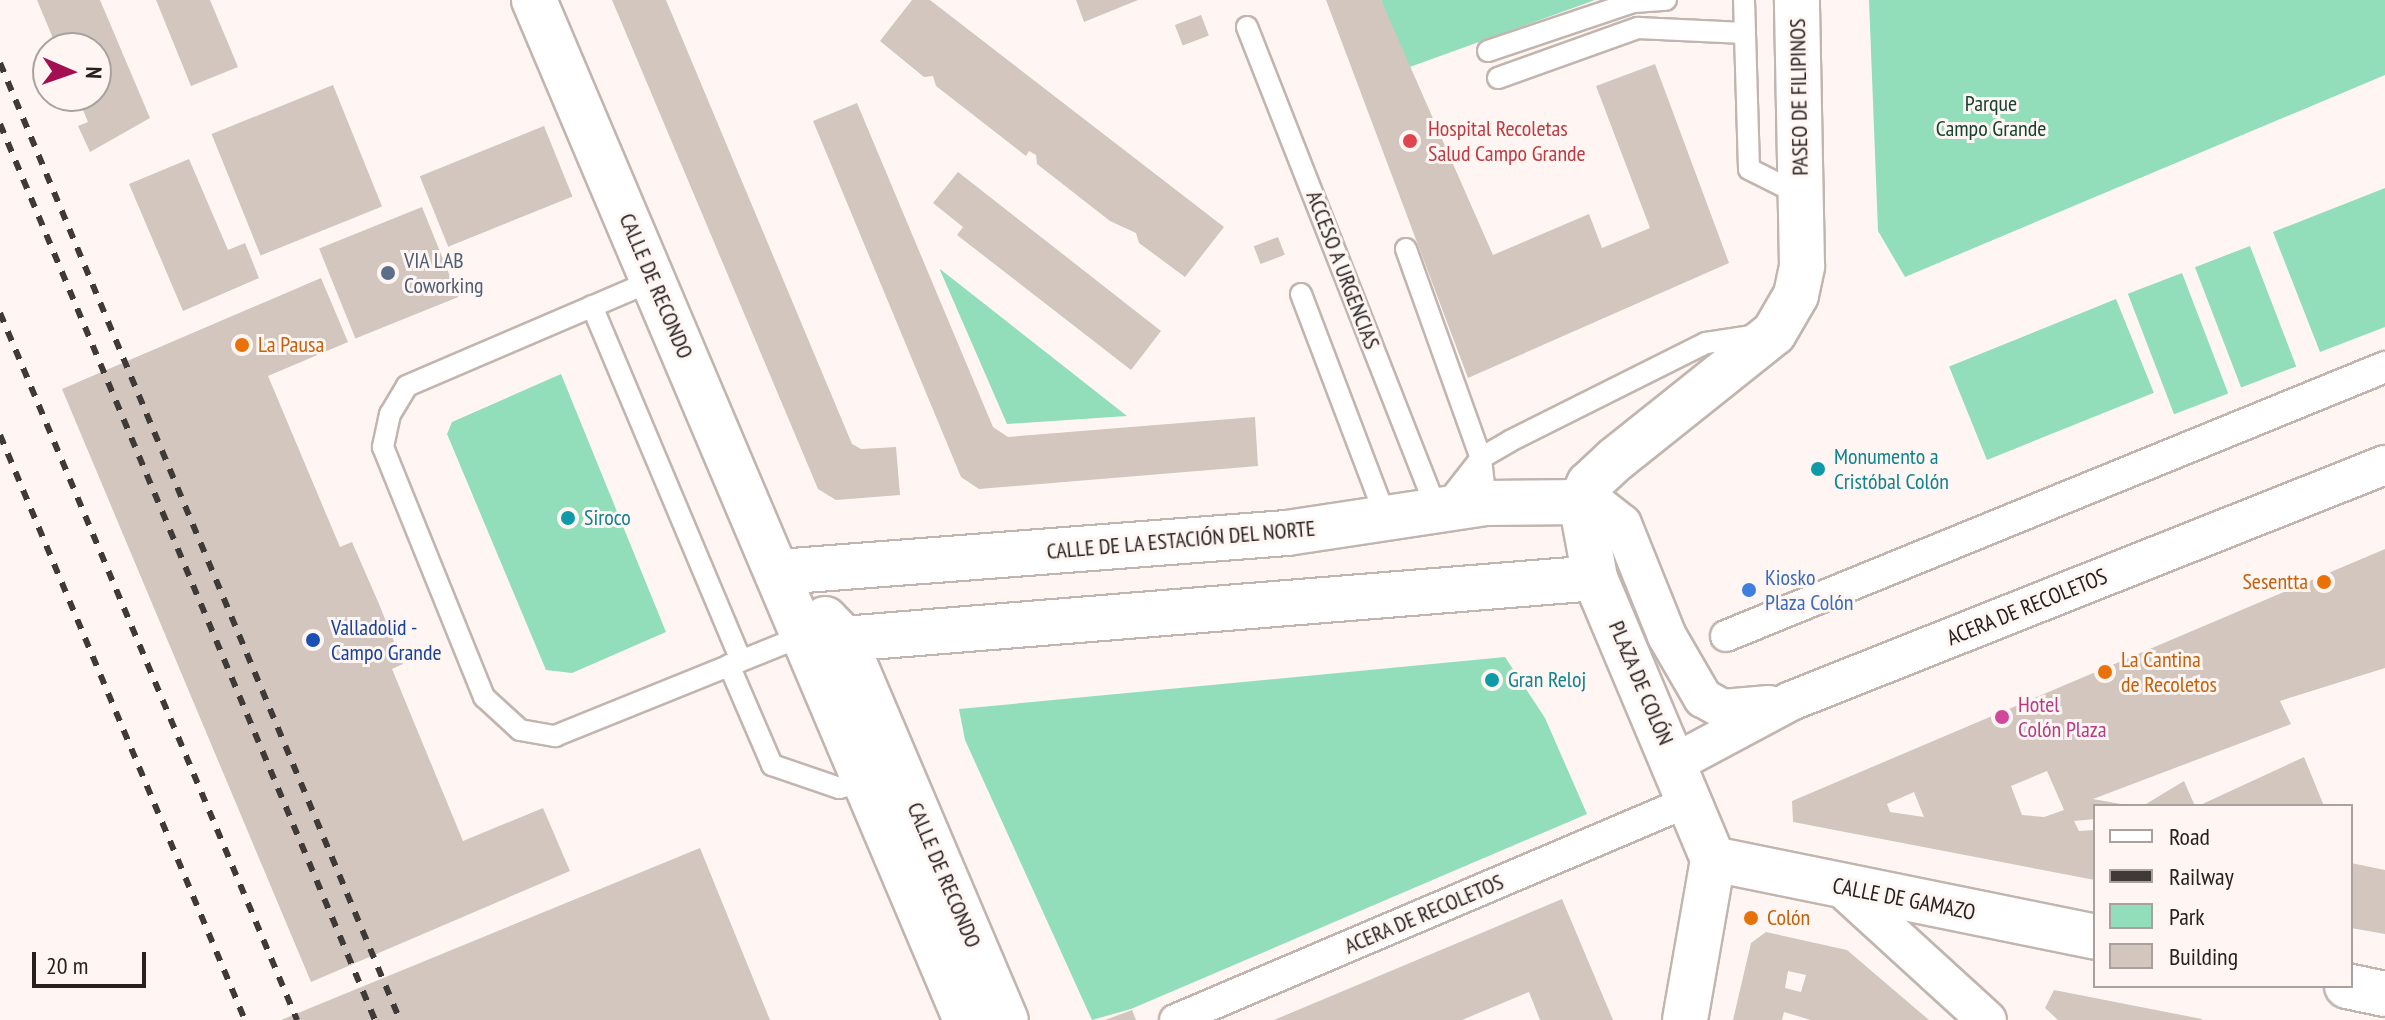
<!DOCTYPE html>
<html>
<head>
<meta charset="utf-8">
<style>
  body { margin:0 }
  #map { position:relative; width:2385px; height:1020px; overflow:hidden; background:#fff6f3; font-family:"PT Sans Narrow",sans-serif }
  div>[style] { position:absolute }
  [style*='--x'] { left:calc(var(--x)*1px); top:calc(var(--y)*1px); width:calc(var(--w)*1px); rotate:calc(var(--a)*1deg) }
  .green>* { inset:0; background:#92debb; transform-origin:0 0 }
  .building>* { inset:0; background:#d2c6be; transform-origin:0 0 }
  .roads { filter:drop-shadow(2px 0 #c2b5af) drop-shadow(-2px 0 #c2b5af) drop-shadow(0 2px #c2b5af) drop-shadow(0 -2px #c2b5af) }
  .service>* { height:20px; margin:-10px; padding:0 10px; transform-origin:10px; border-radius:10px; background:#fff }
  .pedestrian>* { height:30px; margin:-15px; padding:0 15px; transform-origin:15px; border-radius:15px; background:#fff }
  .minor>* { height:38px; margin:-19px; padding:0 19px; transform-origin:19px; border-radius:19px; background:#fff }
  .tertiary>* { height:44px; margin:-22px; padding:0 22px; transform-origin:22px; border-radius:22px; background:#fff }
  .rail>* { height:6px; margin-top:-3px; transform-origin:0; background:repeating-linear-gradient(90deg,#3f3a38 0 10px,transparent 0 20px) }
  .dots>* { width:22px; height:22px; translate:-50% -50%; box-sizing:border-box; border:4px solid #fff6f3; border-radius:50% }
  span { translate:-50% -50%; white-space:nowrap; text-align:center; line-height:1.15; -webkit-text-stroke:6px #fff6f3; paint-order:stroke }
  .street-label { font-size:22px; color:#26211f }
  .park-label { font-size:22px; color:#134230 }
  .health-label { font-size:22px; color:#be3a42 }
  .left { translate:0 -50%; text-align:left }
  .service-label { font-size:22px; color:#4e5e75 }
  .food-label { font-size:22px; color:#c56008 }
  .right { translate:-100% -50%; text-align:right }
  .culture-label { font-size:22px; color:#0d838f }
  .shop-label { font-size:22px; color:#366cbe }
  .transit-label { font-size:22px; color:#164399 }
  .hotel-label { font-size:22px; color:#b23c85 }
  .legend { position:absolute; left:2093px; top:804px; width:260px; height:184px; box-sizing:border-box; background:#fff6f3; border:2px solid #a8a19e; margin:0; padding:10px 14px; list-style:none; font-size:24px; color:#26211f }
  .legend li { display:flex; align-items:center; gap:16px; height:40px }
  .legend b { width:40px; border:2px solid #a8a19e }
  .north { position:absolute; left:32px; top:32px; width:80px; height:80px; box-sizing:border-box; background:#fff6f3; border:2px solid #a8a19e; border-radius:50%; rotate:92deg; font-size:22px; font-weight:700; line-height:32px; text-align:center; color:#26211f }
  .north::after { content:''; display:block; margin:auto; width:28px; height:36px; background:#a21053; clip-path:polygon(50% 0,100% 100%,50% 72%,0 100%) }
  .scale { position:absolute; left:32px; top:952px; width:114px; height:36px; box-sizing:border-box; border:4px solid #26211f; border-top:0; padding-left:10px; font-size:24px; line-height:28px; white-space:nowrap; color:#26211f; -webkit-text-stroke:6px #fff6f3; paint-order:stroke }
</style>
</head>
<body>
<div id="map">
  <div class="green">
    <div style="clip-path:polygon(1381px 0,1595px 0,1407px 68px)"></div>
    <div style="clip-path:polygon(1869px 0,2385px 0,2385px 75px,1905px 277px,1878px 231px)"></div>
    <div style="clip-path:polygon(2385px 188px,2385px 327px,2320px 352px,2273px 232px)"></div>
    <div style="left:2250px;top:246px;width:129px;height:59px;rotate:69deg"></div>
    <div style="clip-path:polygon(940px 270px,940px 269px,1127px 416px,1007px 424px)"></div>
    <div style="left:2182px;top:273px;width:129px;height:58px;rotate:69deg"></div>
    <div style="left:2116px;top:299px;width:101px;height:180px;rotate:68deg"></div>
    <div style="clip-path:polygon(561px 374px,666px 632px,572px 673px,546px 670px,447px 434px,452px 422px)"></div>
    <div style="clip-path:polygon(1505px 657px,1545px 718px,1587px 814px,1131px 1009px,1092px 1020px,965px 740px,959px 709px)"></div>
  </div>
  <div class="building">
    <div style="clip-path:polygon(37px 0,100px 0,150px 118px,90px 152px,78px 126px,88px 122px,77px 96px,96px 96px,96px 48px,57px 48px)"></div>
    <div style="clip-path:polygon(156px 0,210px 0,238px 67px,191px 86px)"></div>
    <div style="clip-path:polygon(612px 0,666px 0,852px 444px,861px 449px,896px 447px,900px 495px,836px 500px,818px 489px)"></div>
    <div style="clip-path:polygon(912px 0,930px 0,1224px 227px,1185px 277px,1139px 243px,1136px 233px,1110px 221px,1037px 164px,1036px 155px,1029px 151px,1026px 156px,936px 86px,933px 76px,924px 77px,880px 41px)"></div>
    <div style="clip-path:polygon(1076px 0,1138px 0,1084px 22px)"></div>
    <div style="clip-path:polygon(1326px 0,1381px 0,1493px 255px,1589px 214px,1602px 248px,1650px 228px,1596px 86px,1655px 64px,1729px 263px,1468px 378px)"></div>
    <div style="left:1201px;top:15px;width:22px;height:28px;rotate:69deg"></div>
    <div style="left:333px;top:85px;width:131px;height:131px;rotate:68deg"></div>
    <div style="clip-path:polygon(857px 103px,993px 427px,1008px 437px,1255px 417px,1258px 466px,979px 489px,961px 477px,813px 121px)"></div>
    <div style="left:544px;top:126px;width:76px;height:134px;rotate:68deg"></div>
    <div style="clip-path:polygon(189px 159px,228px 250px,245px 243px,259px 278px,183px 311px,129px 184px)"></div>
    <div style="clip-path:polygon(958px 172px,1161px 331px,1131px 370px,957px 235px,963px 227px,933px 203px)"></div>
    <div style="left:422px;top:207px;width:97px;height:111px;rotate:68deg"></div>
    <div style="left:1278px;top:237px;width:19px;height:26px;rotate:69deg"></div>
    <div style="clip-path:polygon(321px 278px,348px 342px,268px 376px,340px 547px,352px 542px,379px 604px,403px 664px,392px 669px,463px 841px,543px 808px,570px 871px,311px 982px,62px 389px)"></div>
    <div style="clip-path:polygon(evenodd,2385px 549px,2385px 668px,2280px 701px,2291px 724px,2093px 799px,2121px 804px,2095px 806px,2095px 819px,2074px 821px,2079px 831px,2095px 830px,2095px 880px,1793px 822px,1792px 801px,2385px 549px,2047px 771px,2064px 810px,2044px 817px,2022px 815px,2011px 786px,2047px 771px,2385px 549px,1914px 792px,1924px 817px,1890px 812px,1887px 804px,1914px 792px)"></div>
    <div style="clip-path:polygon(2304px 757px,2324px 806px,2198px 806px)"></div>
    <div style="clip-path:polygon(2184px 781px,2195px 806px,2124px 806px,2146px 804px)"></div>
    <div style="clip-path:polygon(700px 848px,770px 1020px,281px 1020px)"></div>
    <div style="clip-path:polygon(2351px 863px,2385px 870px,2385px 934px,2351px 928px)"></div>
    <div style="clip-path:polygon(1562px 899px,1613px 1020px,1540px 1020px,1529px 992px,1462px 1020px,1274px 1020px)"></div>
    <div style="clip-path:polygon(evenodd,1766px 932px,1847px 950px,1929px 1020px,1811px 1020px,1784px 1012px,1782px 1020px,1733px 1020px,1751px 943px,1766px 932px,1788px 971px,1806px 975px,1801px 992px,1785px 988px,1788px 971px)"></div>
    <div style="clip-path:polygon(2054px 990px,2202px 1019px,2202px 1020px,2058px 1020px,2045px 1008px)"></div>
    <div style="clip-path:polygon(1132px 1010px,1136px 1020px,1105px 1020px)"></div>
  </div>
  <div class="roads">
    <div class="service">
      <div style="--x:1744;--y:0;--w:169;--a:88.3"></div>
      <div style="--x:1749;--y:169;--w:58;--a:26.6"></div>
      <div style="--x:1247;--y:27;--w:522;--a:68.54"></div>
      <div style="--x:1488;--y:51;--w:154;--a:-18.6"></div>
      <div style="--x:1634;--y:2;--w:32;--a:-4"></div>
      <div style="--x:1498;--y:78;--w:149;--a:-19.7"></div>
      <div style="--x:1638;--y:28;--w:106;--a:2.7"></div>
      <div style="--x:1406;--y:249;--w:222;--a:70.3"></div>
      <div style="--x:1481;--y:458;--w:45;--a:83.7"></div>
      <div style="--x:654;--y:280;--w:269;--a:156.8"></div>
      <div style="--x:407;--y:386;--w:33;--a:121"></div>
      <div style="--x:390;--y:414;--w:34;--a:102"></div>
      <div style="--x:383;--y:447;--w:270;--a:68"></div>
      <div style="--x:484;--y:697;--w:49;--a:42.5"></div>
      <div style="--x:520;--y:730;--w:36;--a:10"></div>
      <div style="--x:555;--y:736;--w:270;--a:-22"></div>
      <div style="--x:1301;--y:294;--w:242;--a:69.2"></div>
      <div style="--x:592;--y:306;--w:384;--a:67.2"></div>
      <div style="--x:1445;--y:504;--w:58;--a:-52"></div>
      <div style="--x:1481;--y:458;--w:34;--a:-30"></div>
      <div style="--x:1510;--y:441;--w:219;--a:-26.6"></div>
      <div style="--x:1706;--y:343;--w:53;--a:-8.7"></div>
      <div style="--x:729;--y:665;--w:109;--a:66.7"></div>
      <div style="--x:772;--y:765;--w:71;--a:18.9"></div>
      <div style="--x:839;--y:788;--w:30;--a:-14"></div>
    </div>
    <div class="pedestrian">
      <div style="--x:1726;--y:636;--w:712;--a:-22.2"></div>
      <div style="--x:1175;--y:1020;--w:541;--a:-23.06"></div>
    </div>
    <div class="minor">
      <div style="--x:1581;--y:502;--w:18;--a:13"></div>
      <div style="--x:1599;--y:506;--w:29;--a:38"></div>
      <div style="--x:1622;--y:524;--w:121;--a:68.1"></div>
      <div style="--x:1667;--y:636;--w:72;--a:59.9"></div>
      <div style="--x:1703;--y:698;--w:23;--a:29"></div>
      <div style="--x:1723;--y:709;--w:46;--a:-5"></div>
      <div style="--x:1675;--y:763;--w:132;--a:-28.1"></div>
      <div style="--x:1791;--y:701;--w:639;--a:-21.67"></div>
      <div style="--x:1840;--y:886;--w:199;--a:42.4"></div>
    </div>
    <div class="tertiary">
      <div style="--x:534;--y:0;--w:1108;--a:67.05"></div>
      <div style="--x:779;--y:572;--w:509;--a:-4.39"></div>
      <div style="--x:1287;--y:533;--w:201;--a:-8.6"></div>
      <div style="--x:1486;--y:503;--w:95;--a:-0.6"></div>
      <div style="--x:825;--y:619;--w:28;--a:46"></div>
      <div style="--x:844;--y:639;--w:414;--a:67"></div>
      <div style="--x:805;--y:635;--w:39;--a:6"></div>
      <div style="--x:844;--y:639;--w:753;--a:-4.64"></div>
      <div style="--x:1713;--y:859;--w:390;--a:11.5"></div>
      <div style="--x:2347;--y:986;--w:39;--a:12"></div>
      <div style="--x:1685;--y:1020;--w:163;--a:-80.1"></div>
      <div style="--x:1713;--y:859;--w:305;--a:-112.8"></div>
      <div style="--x:1595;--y:578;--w:77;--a:-100.4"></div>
      <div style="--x:1581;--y:502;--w:20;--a:-66"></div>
      <div style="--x:1589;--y:484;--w:37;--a:-43"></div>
      <div style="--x:1616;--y:459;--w:202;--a:-38.6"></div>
      <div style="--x:1774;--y:333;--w:44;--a:-59.9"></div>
      <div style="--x:1796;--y:295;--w:30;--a:-78"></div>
      <div style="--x:1802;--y:266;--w:266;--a:-91.1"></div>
    </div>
  </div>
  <div class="rail">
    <div style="--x:0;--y:63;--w:1037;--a:67.32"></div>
    <div style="--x:0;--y:124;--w:971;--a:67.29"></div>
    <div style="--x:0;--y:313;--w:767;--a:67.21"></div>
    <div style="--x:0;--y:435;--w:634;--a:67.28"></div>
  </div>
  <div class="dots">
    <div style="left:1410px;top:141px;background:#e0444e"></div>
    <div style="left:388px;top:273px;background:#5c6f8a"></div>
    <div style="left:242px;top:345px;background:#e8710a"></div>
    <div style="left:1818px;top:469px;background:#0f9aa8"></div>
    <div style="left:568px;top:518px;background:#0f9aa8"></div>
    <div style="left:2324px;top:582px;background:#e8710a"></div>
    <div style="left:1749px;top:590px;background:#3f7fe0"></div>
    <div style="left:313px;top:640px;background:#1a4fb4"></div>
    <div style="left:2105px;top:672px;background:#e8710a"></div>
    <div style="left:1492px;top:680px;background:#0f9aa8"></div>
    <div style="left:2002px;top:717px;background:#d1479c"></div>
    <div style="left:1751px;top:918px;background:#e8710a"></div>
  </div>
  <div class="street-label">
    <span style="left:1799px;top:97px;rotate:-91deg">PASEO DE FILIPINOS</span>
    <span style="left:1343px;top:270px;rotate:69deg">ACCESO A URGENCIAS</span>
    <span style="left:656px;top:286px;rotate:67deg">CALLE DE RECONDO</span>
    <span style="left:1181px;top:540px;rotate:-5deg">CALLE DE LA ESTACIÓN DEL NORTE</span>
    <span style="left:2027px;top:607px;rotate:-22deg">ACERA DE RECOLETOS</span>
    <span style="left:1641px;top:683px;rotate:67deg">PLAZA DE COLÓN</span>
    <span style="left:944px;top:875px;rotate:67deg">CALLE DE RECONDO</span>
    <span style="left:1904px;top:899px;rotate:11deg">CALLE DE GAMAZO</span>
    <span style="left:1424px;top:914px;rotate:-23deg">ACERA DE RECOLETOS</span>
  </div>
  <div class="park-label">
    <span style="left:1991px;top:116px">Parque<br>Campo Grande</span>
  </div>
  <div class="health-label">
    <span class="left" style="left:1428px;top:141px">Hospital Recoletas<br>Salud Campo Grande</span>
  </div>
  <div class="service-label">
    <span class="left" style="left:404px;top:273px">VIA LAB<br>Coworking</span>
  </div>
  <div class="food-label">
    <span class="left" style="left:258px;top:345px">La Pausa</span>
    <span class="right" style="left:2308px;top:582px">Sesentta</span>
    <span class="left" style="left:2121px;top:672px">La Cantina<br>de Recoletos</span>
    <span class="left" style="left:1767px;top:918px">Colón</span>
  </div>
  <div class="culture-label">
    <span class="left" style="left:1834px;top:469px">Monumento a<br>Cristóbal Colón</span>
    <span class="left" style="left:584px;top:518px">Siroco</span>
    <span class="left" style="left:1508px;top:680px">Gran Reloj</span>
  </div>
  <div class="shop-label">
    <span class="left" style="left:1765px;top:590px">Kiosko<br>Plaza Colón</span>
  </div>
  <div class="transit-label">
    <span class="left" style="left:331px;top:640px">Valladolid -<br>Campo Grande</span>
  </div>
  <div class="hotel-label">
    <span class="left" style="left:2018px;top:717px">Hotel<br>Colón Plaza</span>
  </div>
  <ul class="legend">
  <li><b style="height:10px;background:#fff"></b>Road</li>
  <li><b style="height:10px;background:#3f3a38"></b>Railway</li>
  <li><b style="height:22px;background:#92debb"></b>Park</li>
  <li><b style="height:22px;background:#d2c6be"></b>Building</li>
  </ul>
  <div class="north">N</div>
  <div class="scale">20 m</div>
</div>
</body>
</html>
